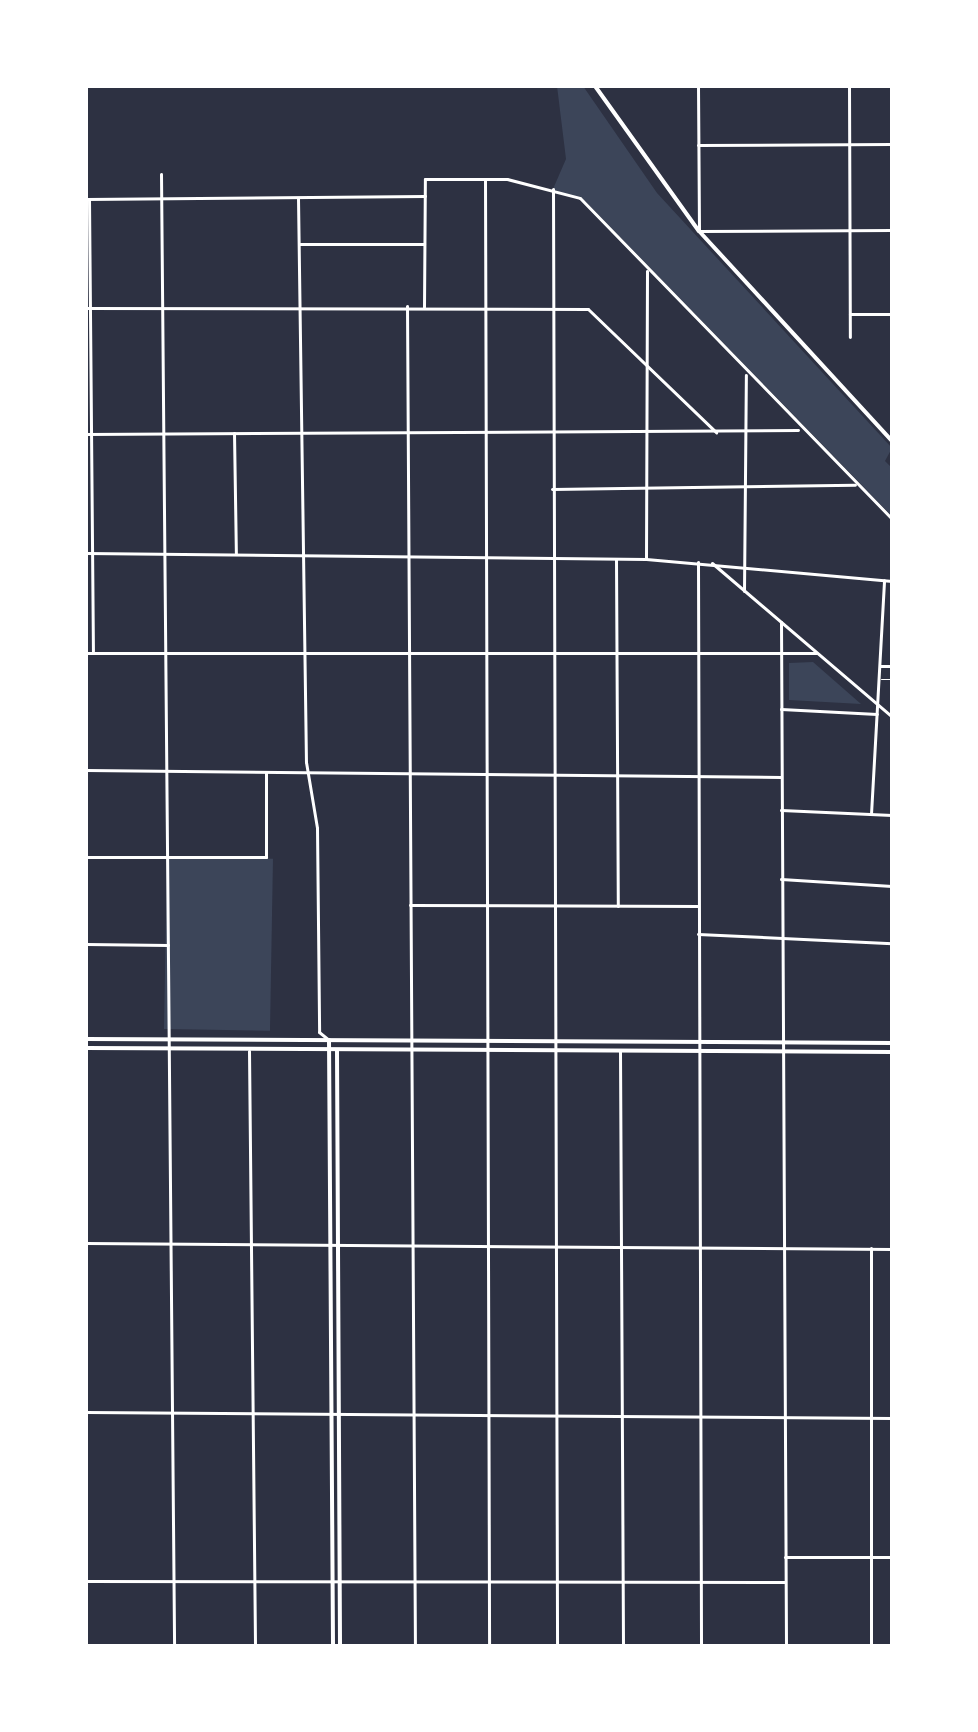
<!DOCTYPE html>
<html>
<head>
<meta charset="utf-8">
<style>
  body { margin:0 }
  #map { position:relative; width:978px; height:1732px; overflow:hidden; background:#2d3142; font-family:Literata,serif }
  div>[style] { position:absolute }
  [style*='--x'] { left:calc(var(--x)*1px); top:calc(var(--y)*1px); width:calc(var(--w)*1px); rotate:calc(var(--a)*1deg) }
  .green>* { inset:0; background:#3c4559; transform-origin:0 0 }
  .service>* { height:1px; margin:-0.5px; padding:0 0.5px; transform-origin:0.5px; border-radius:0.5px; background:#fff }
  .minor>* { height:3px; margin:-1.5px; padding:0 1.5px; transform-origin:1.5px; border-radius:1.5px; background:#fff }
  .secondary>* { height:4px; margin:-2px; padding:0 2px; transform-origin:2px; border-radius:2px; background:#fff }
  span { translate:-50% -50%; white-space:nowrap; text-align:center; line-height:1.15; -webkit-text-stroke:6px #fff; paint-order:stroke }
  .frame { position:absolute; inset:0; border:88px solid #fff; pointer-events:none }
</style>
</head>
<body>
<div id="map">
  <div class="green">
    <div style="clip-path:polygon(557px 86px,583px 86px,657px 193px,892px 448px,885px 461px,892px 468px,892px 516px,586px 202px,553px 189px,566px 159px)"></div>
    <div style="clip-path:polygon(813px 662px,861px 704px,789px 700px,789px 663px)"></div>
    <div style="left:167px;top:857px;width:106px;height:172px;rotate:1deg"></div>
  </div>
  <div class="service">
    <div style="--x:881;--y:679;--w:11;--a:0"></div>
  </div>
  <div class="minor">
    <div style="--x:698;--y:86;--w:145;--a:89.6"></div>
    <div style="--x:699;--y:231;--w:193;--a:-0.3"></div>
    <div style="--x:849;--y:86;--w:251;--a:89.8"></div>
    <div style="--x:698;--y:145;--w:194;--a:-0.3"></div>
    <div style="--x:161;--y:174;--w:1472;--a:89.49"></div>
    <div style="--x:485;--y:179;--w:1467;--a:89.84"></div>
    <div style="--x:553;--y:189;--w:1457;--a:89.84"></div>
    <div style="--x:298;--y:198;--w:564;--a:89.19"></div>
    <div style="--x:306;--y:762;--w:67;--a:80.5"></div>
    <div style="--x:317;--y:828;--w:204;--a:89.4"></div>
    <div style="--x:319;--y:1032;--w:13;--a:39"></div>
    <div style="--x:86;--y:199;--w:339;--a:-0.5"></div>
    <div style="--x:89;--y:199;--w:452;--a:89.5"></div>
    <div style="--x:300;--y:244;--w:124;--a:0"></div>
    <div style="--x:407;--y:306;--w:1340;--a:89.66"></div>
    <div style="--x:424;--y:307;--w:128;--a:-89.6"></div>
    <div style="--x:425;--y:179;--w:82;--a:0"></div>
    <div style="--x:507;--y:179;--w:75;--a:14.6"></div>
    <div style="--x:580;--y:198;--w:448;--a:45.8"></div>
    <div style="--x:86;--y:308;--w:502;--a:0.11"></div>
    <div style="--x:588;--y:309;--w:178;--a:43.9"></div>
    <div style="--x:850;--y:314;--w:42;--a:0"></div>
    <div style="--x:234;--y:433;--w:121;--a:89.1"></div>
    <div style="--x:86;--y:434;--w:712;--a:-0.32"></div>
    <div style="--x:552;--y:489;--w:303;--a:-0.8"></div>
    <div style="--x:86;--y:553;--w:560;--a:0.61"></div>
    <div style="--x:646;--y:559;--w:247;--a:5.1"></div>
    <div style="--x:616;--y:559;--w:347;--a:89.7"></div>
    <div style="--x:646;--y:559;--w:288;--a:-89.8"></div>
    <div style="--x:698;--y:562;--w:1084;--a:89.84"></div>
    <div style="--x:712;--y:563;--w:237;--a:40.5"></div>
    <div style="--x:744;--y:591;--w:216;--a:-89.5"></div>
    <div style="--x:781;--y:622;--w:1024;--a:89.72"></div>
    <div style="--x:86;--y:653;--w:730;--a:0"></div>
    <div style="--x:880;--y:666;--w:12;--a:0"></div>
    <div style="--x:781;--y:709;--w:96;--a:3"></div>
    <div style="--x:86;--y:770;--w:695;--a:0.58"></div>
    <div style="--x:781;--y:810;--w:111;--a:2.6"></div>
    <div style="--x:871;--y:814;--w:234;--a:-86.8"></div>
    <div style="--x:86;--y:857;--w:180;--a:0"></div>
    <div style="--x:266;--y:857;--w:85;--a:-90"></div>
    <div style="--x:781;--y:879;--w:111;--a:3.6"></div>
    <div style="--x:410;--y:905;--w:288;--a:0.2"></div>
    <div style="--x:698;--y:934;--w:194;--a:2.7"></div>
    <div style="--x:86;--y:944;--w:82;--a:0.7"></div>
    <div style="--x:249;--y:1051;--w:595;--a:89.42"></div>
    <div style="--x:620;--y:1051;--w:595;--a:89.71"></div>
    <div style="--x:86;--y:1243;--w:806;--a:0.43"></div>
    <div style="--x:86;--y:1412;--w:806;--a:0.43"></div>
    <div style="--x:785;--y:1557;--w:107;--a:0"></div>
    <div style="--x:86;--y:1581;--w:699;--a:0.08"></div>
    <div style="--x:871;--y:1646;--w:398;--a:-90"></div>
  </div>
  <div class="secondary">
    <div style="--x:595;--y:86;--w:178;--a:54.4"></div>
    <div style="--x:699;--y:231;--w:285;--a:47.4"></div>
    <div style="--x:86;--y:1039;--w:806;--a:0.28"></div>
    <div style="--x:329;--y:1040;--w:606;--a:89.62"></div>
    <div style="--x:86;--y:1048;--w:806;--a:0.28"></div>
    <div style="--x:337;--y:1050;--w:596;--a:89.71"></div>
  </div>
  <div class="frame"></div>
</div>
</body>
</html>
